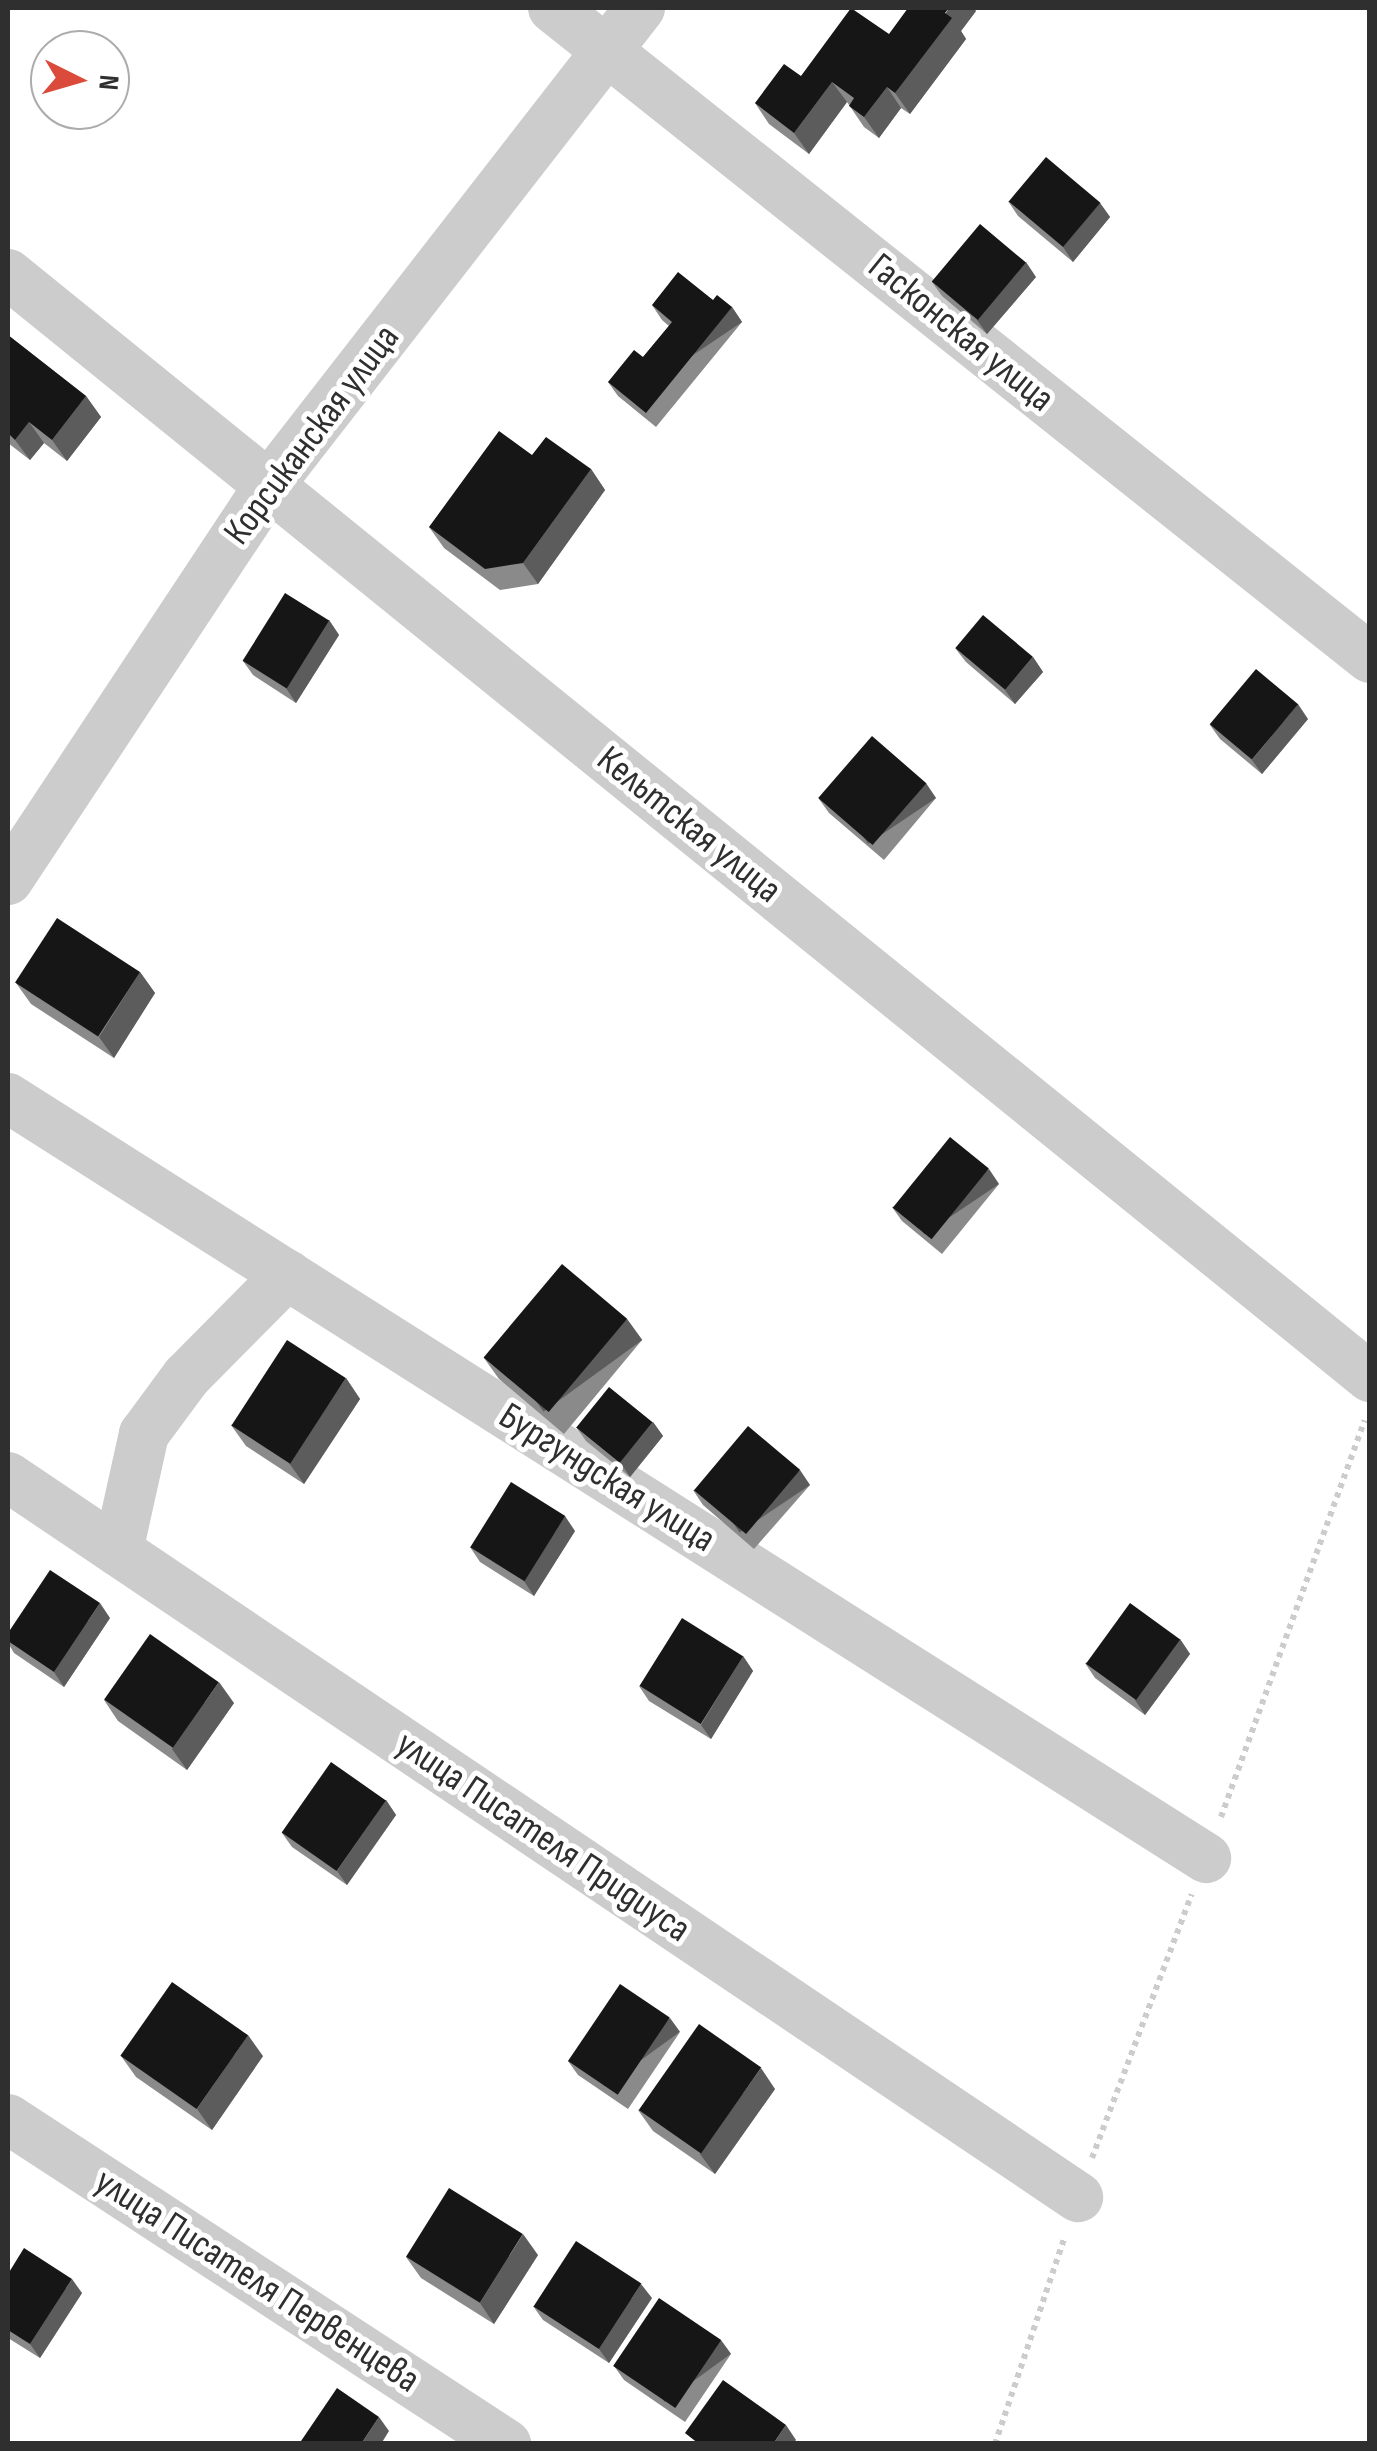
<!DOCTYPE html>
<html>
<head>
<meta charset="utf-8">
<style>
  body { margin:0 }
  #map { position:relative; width:1377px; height:2451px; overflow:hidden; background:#fff; font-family:"Sofia Sans Condensed",sans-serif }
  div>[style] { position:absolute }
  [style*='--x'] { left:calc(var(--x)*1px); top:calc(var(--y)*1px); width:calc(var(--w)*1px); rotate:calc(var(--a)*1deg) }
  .path>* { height:6px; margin-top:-3px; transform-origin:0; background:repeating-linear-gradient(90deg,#ccc 0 5px,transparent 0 10px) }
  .minor>* { height:50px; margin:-25px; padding:0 25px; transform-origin:25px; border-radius:25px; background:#ccc }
  .wall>* { inset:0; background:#8a8a8a }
  .shaded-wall>* { inset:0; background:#5c5c5c; transform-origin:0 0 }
  .building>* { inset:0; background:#161616; transform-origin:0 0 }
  span { translate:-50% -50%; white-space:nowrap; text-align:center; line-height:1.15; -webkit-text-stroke:10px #fff; paint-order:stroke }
  .street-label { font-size:38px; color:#2f2f2f }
  .frame { position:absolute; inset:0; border:10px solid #2f2f2f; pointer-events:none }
  .north { position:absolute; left:30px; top:30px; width:100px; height:100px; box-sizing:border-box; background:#fff; border:2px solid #acacac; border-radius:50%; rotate:95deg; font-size:28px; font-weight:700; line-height:40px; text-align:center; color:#2f2f2f }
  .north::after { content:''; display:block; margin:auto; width:35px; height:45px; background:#da4b3c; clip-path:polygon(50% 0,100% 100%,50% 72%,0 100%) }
</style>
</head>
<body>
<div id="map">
  <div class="path">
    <div style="--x:1221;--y:1817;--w:422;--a:-70.1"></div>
    <div style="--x:1092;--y:2158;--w:282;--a:-69.3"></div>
    <div style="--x:995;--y:2444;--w:219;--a:-71.4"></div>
  </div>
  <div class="minor">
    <div style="--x:553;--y:8;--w:1044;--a:38.51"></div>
    <div style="--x:8;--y:274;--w:1753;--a:39"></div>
    <div style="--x:8;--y:880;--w:475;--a:-56.5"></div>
    <div style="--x:270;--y:484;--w:603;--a:-52.14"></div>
    <div style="--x:8;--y:1098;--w:1419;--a:32.39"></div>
    <div style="--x:8;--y:1477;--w:1290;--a:33.94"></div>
    <div style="--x:118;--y:1551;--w:120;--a:-77.5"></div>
    <div style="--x:144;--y:1434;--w:71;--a:-53.6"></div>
    <div style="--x:186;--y:1377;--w:144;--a:-45.3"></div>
    <div style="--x:8;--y:2119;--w:595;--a:33.13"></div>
  </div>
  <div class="wall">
    <div style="clip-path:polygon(976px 11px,961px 31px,966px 39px,910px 114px,901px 108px,879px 138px,864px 127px,847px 102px,809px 154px,769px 124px,755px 103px,801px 76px,889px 34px)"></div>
    <div style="clip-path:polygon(1008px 201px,1100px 203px,1110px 217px,1073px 262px,1018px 216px)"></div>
    <div style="clip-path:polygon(1036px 277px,987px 334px,942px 296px,932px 282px)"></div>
    <div style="clip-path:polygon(713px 300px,732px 307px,742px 322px,656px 427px,618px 396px,608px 382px,643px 357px,669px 326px,662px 320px,652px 305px)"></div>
    <div style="clip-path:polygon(8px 335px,86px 396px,101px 417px,67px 461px,44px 443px,30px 460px,8px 443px)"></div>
    <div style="clip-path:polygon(532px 455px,591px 469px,605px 490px,538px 584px,500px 590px,444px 548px,429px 527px)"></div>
    <div style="clip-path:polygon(329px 620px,339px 635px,296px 703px,253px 675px,243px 661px)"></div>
    <div style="clip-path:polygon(955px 648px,1033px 657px,1043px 672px,1015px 704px,966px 662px)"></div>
    <div style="clip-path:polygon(1308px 719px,1262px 774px,1220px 739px,1210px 725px)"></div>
    <div style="clip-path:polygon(936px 798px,884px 860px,829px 813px,819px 799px)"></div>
    <div style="clip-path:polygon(140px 972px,155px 993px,114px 1058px,31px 1004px,16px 983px)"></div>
    <div style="clip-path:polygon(999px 1184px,942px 1254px,902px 1221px,892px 1207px)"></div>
    <div style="clip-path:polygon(627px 1319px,642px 1340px,564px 1434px,499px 1379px,484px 1358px)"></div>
    <div style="clip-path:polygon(346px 1378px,360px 1399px,304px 1484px,246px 1446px,231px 1425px)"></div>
    <div style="clip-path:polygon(653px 1422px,663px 1436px,630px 1477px,586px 1441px,576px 1427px)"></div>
    <div style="clip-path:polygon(810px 1485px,754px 1549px,703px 1505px,693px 1490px)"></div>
    <div style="clip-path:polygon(575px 1531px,534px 1596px,480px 1562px,470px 1547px)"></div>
    <div style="clip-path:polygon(110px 1618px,64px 1687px,14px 1653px,8px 1643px,8px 1633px)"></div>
    <div style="clip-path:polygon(1180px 1639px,1190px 1654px,1145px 1715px,1095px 1678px,1085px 1663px)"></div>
    <div style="clip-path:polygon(743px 1656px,753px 1671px,711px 1739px,649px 1701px,639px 1686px)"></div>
    <div style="clip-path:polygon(104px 1700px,234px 1703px,187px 1770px,118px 1721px)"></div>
    <div style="clip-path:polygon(386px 1800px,396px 1815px,347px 1885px,292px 1847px,282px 1833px)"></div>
    <div style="clip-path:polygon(680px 2032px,628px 2109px,578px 2075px,568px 2061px)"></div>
    <div style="clip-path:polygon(121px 2056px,263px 2056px,212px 2130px,136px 2077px)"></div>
    <div style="clip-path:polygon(775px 2089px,715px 2174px,653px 2131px,638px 2110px)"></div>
    <div style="clip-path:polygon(538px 2255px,494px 2324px,421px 2278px,406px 2257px)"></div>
    <div style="clip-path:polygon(8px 2274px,82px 2293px,40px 2358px,8px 2338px)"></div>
    <div style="clip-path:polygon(652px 2298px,609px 2363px,543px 2320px,533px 2306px)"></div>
    <div style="clip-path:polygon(731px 2354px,685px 2422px,624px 2380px,614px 2366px)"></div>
  </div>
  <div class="shaded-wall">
    <div style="clip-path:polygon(949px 8px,974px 8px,976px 11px,961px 31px,966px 39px,910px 114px,895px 93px)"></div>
    <div style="clip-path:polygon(832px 82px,847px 102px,809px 154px,794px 133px)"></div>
    <div style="clip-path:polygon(887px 87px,901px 108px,879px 138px,864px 117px)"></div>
    <div style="clip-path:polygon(1100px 203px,1110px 217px,1073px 262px,1063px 247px)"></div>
    <div style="clip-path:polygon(1026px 262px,1036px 277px,987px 334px,977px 320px)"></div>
    <div style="left:732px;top:307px;width:18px;height:136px;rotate:56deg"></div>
    <div style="clip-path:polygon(86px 396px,101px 417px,67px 461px,52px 440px)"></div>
    <div style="clip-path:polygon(29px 422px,44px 443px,30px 460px,15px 440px)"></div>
    <div style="clip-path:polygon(591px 469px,605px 490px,538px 584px,523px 563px)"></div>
    <div style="clip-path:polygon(329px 620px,339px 635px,296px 703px,286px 688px)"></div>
    <div style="clip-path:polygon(1033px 657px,1043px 672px,1015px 704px,1005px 690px)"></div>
    <div style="clip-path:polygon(1298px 704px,1308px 719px,1262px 774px,1252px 760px)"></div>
    <div style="left:926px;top:783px;width:18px;height:82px;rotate:56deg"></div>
    <div style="clip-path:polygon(140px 972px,155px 993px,114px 1058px,99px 1037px)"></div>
    <div style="left:989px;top:1169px;width:18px;height:90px;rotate:56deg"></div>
    <div style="left:627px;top:1319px;width:26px;height:122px;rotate:54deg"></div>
    <div style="clip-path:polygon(346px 1378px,360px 1399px,304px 1484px,289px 1463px)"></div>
    <div style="clip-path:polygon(653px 1422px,663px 1436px,630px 1477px,620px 1462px)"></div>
    <div style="left:800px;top:1470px;width:18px;height:85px;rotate:56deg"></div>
    <div style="clip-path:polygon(565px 1516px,575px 1531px,534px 1596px,524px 1581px)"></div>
    <div style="clip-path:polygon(100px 1603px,110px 1618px,64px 1687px,54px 1672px)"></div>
    <div style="clip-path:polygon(1180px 1639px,1190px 1654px,1145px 1715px,1135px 1700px)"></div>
    <div style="clip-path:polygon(743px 1656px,753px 1671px,711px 1739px,701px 1725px)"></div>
    <div style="clip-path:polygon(219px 1682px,234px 1703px,187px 1770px,172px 1749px)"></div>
    <div style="clip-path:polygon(386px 1800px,396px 1815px,347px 1885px,337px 1871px)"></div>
    <div style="left:670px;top:2018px;width:17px;height:93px;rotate:54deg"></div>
    <div style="clip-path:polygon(248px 2035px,263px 2056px,212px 2130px,197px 2109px)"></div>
    <div style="clip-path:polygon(761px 2068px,775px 2089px,715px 2174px,700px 2154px)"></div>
    <div style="clip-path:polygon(523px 2234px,538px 2255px,494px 2324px,480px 2303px)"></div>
    <div style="clip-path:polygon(72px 2279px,82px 2293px,40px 2358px,30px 2344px)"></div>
    <div style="clip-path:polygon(641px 2284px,652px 2298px,609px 2363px,599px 2349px)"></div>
    <div style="left:721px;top:2340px;width:17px;height:82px;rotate:54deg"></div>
    <div style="clip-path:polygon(379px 2417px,389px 2431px,381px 2444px,361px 2444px)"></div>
    <div style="clip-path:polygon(786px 2425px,796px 2440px,793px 2444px,773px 2444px)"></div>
  </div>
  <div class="building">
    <div style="clip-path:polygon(851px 8px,889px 34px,908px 8px,949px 8px,945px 13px,952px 18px,895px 93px,887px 87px,864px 117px,849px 106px,854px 98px,832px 82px,794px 133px,755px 103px,784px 64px,801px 76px)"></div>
    <div style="left:1046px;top:157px;width:71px;height:58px;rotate:40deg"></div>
    <div style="left:980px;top:224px;width:60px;height:75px;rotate:40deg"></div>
    <div style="clip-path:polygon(678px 272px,713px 300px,717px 295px,732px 307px,646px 413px,608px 382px,634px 350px,643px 357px,672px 322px,652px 305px)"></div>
    <div style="clip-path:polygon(8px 335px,86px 396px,52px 440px,29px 422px,15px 440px,8px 433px)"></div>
    <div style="clip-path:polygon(499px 431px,532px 455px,546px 437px,591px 469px,523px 563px,485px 569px,429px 527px)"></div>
    <div style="left:285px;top:593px;width:52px;height:80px;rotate:32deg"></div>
    <div style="left:983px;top:615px;width:65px;height:43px;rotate:40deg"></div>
    <div style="left:1256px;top:669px;width:55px;height:72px;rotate:40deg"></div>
    <div style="left:872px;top:736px;width:72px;height:82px;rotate:41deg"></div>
    <div style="left:57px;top:918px;width:99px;height:77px;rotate:33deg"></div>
    <div style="left:950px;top:1137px;width:50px;height:91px;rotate:39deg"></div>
    <div style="left:562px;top:1264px;width:85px;height:122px;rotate:40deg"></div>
    <div style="left:287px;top:1340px;width:70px;height:102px;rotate:33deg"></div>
    <div style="left:609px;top:1387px;width:56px;height:52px;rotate:39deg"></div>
    <div style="left:748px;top:1426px;width:68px;height:84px;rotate:40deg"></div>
    <div style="left:511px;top:1482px;width:64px;height:77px;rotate:32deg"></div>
    <div style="clip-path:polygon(50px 1570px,100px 1603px,54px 1672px,8px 1641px,8px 1633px)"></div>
    <div style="left:1130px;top:1603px;width:62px;height:75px;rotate:36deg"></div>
    <div style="left:682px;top:1618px;width:72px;height:80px;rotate:32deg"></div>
    <div style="left:150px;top:1634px;width:84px;height:80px;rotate:35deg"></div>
    <div style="left:331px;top:1762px;width:67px;height:86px;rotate:35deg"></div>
    <div style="left:172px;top:1982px;width:93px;height:90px;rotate:35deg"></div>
    <div style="left:620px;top:1984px;width:60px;height:93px;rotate:34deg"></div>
    <div style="left:699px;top:2024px;width:76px;height:105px;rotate:35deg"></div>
    <div style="left:449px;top:2188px;width:87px;height:81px;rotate:32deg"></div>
    <div style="left:576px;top:2241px;width:78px;height:78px;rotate:33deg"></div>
    <div style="clip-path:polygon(24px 2248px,72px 2279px,30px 2344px,8px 2330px,8px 2274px)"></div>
    <div style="left:659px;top:2298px;width:75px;height:82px;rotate:34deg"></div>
    <div style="clip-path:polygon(723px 2380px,786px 2425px,773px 2444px,699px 2444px,685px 2433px)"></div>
    <div style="clip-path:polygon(337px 2388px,379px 2417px,361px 2444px,299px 2444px)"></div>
  </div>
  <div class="street-label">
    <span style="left:961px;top:333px;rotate:39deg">Гасконская улица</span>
    <span style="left:312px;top:435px;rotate:-53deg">Корсиканская улица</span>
    <span style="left:689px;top:825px;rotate:39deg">Кельтская улица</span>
    <span style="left:607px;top:1478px;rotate:32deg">Бургундская улица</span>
    <span style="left:543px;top:1837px;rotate:34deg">улица Писателя Придиуса</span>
    <span style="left:257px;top:2281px;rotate:33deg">улица Писателя Первенцева</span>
  </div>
  <div class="frame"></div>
  <div class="north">N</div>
</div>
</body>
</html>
